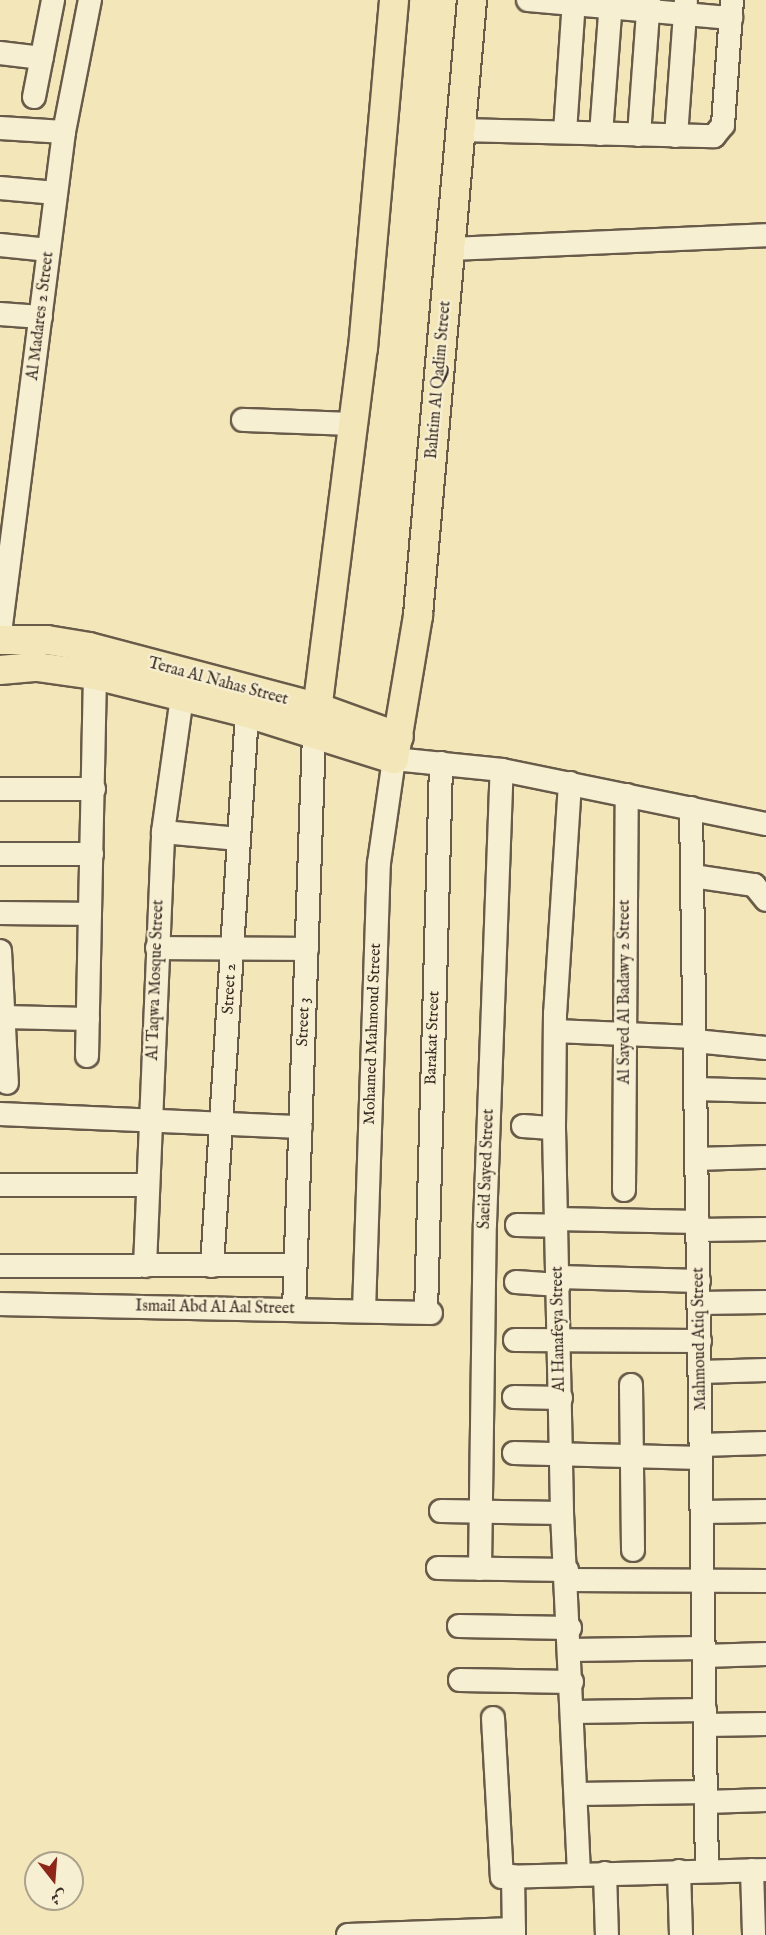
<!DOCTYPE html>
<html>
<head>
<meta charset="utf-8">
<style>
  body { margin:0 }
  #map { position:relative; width:766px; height:1935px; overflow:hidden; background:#f3e7b9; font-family:"IM FELL English",Amiri,serif }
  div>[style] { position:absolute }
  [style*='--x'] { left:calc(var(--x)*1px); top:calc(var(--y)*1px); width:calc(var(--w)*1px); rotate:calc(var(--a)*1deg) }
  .roads { filter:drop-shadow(2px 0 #685b49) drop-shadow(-2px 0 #685b49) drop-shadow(0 2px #685b49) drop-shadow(0 -2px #685b49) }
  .minor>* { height:22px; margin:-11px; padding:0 11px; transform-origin:11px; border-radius:11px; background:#f7efd2 }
  .major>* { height:28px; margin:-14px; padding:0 14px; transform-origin:14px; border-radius:14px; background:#f3e7b9 }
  span { translate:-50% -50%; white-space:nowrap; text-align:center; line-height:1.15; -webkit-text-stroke:4.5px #f7efd2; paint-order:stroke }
  .street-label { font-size:16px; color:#3a2c24 }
  .north { position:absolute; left:24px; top:1851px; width:60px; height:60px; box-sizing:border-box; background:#f7efd2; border:2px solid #aba18c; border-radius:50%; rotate:163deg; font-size:16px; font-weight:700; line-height:24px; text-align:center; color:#3a2c24 }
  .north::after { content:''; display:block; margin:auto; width:21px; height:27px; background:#8f2418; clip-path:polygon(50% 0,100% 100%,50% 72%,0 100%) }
</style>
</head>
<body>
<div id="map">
  <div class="roads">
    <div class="minor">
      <div style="--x:528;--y:0;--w:204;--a:5.1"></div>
      <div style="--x:0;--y:53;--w:42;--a:6.8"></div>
      <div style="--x:34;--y:97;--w:99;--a:-78.9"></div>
      <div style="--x:0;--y:128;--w:64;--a:3.6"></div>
      <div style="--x:460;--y:130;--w:254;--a:1.4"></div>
      <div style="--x:714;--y:136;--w:14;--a:-51"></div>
      <div style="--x:723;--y:125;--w:125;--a:-85.9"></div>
      <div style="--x:565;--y:132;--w:132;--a:-86.1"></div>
      <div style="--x:601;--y:134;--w:134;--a:-85.7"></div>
      <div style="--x:639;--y:135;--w:135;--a:-85.8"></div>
      <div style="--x:676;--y:136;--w:135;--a:-85.8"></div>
      <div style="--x:0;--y:188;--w:56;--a:5.1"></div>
      <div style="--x:0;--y:245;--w:49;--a:5.8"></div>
      <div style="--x:451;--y:249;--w:315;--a:-2.5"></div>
      <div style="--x:0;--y:314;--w:41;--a:4.2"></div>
      <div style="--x:243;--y:420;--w:111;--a:2.1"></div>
      <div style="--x:0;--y:633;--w:505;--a:-82.72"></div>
      <div style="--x:64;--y:132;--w:135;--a:-78.9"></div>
      <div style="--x:570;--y:783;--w:230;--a:93.7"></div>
      <div style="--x:555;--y:1013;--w:115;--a:90.5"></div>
      <div style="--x:554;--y:1128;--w:385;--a:88.8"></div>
      <div style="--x:562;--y:1513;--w:362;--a:87.3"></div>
      <div style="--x:0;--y:789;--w:94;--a:0"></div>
      <div style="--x:691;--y:808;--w:1063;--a:89.14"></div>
      <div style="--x:163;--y:832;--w:76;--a:5.3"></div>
      <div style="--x:0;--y:854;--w:92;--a:0"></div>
      <div style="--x:693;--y:876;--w:62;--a:8.4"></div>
      <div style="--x:754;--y:885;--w:19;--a:51"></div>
      <div style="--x:0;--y:913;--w:90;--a:0.6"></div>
      <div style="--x:157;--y:948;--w:150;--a:0.4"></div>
      <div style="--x:0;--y:951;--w:132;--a:87"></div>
      <div style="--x:4;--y:1017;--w:84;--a:1.4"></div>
      <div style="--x:555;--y:1031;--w:140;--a:2.5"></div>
      <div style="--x:695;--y:1041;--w:71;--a:5.6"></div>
      <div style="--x:87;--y:1056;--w:381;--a:-88.8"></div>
      <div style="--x:696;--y:1089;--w:70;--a:1.6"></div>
      <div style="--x:0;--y:1114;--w:301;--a:2.5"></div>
      <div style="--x:523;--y:1126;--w:31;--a:4"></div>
      <div style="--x:697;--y:1159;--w:69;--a:-1.7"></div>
      <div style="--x:0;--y:1185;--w:147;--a:0"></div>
      <div style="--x:624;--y:1190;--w:395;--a:-89.6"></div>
      <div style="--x:556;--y:1219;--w:142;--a:1.2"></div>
      <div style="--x:517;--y:1225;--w:39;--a:1"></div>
      <div style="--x:698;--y:1230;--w:68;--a:-0.8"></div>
      <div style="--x:0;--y:1266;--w:295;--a:-0.2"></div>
      <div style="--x:145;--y:1266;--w:434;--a:-87.6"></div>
      <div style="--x:163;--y:832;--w:137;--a:-82"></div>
      <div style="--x:212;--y:1266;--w:554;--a:-86.38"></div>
      <div style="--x:559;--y:1277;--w:140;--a:1.6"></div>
      <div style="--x:516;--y:1282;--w:43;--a:4"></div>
      <div style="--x:699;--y:1303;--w:67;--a:-0.9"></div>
      <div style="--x:0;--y:1304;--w:431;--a:1.2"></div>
      <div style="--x:294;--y:1310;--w:576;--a:-88.01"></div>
      <div style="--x:364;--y:1311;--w:448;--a:-88.1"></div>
      <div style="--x:379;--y:863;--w:105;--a:-81.8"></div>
      <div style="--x:394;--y:759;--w:109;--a:5.8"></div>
      <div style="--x:502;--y:770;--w:269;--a:11.6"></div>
      <div style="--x:426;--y:1312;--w:549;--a:-88.43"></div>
      <div style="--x:515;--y:1340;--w:185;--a:0.3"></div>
      <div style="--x:700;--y:1372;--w:66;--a:-1.7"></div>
      <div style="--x:631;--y:1385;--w:165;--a:89.3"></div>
      <div style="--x:514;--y:1397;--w:47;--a:1.2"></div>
      <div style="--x:701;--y:1445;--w:65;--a:-1.8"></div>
      <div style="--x:514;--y:1453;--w:187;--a:1.5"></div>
      <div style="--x:441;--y:1511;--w:121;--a:0.9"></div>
      <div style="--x:702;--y:1512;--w:64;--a:-0.9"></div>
      <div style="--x:438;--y:1568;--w:129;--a:0.9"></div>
      <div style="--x:480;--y:1569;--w:345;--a:-89.2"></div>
      <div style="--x:485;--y:1224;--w:454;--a:-87.9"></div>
      <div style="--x:567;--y:1580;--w:199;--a:0.3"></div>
      <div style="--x:459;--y:1626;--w:111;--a:1"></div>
      <div style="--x:570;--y:1650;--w:134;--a:-0.9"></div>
      <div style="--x:704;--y:1656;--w:62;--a:-1.8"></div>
      <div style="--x:460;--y:1680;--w:112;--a:1"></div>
      <div style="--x:573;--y:1712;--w:132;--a:-0.9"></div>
      <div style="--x:493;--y:1718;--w:159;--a:86.8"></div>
      <div style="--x:502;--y:1877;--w:264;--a:-1.5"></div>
      <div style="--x:705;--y:1725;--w:61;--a:-0.9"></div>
      <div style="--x:577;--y:1794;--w:129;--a:-0.9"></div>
      <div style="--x:706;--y:1802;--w:60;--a:-1.9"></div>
      <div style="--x:752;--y:1870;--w:65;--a:88.2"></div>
      <div style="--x:679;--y:1871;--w:64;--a:88.2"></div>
      <div style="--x:605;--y:1873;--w:62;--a:88.2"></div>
      <div style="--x:513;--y:1876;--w:59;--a:89"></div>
      <div style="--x:348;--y:1935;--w:166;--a:-2.1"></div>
    </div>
    <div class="major">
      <div style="--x:0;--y:640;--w:47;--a:0"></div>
      <div style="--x:47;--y:640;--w:43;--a:9.5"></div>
      <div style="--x:89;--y:647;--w:235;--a:14.8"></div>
      <div style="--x:316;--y:707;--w:88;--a:19.9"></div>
      <div style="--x:0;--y:670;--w:37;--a:-5"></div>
      <div style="--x:37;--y:667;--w:59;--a:7.9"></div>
      <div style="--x:95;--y:675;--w:157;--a:14"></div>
      <div style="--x:247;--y:713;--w:154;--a:17.4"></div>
      <div style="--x:394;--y:759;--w:146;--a:-80.5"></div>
      <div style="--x:418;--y:615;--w:617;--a:-84.98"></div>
      <div style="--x:314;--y:734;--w:389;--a:-82.8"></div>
      <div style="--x:363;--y:348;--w:349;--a:-84.9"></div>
    </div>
  </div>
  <div class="street-label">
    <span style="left:41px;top:316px;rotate:-83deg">Al Madares 2 Street</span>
    <span style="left:439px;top:380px;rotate:-85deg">Bahtim Al Qadim Street</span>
    <span style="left:218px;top:682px;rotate:15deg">Teraa Al Nahas Street</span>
    <span style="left:156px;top:980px;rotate:-88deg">Al Taqwa Mosque Street</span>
    <span style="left:230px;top:989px;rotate:-87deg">Street 2</span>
    <span style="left:625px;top:992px;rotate:-90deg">Al Sayed Al Badawy 2 Street</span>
    <span style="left:304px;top:1022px;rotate:-88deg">Street 3</span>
    <span style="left:373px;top:1034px;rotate:-88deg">Mohamed Mahmoud Street</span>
    <span style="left:433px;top:1038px;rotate:-88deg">Barakat Street</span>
    <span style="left:487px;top:1169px;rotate:-88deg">Saeid Sayed Street</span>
    <span style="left:215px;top:1308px;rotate:1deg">Ismail Abd Al Aal Street</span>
    <span style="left:559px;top:1329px;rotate:-91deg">Al Hanafeya Street</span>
    <span style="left:700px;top:1339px;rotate:-91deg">Mahmoud Atiq Street</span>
  </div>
  <div class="north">ش</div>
</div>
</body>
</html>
